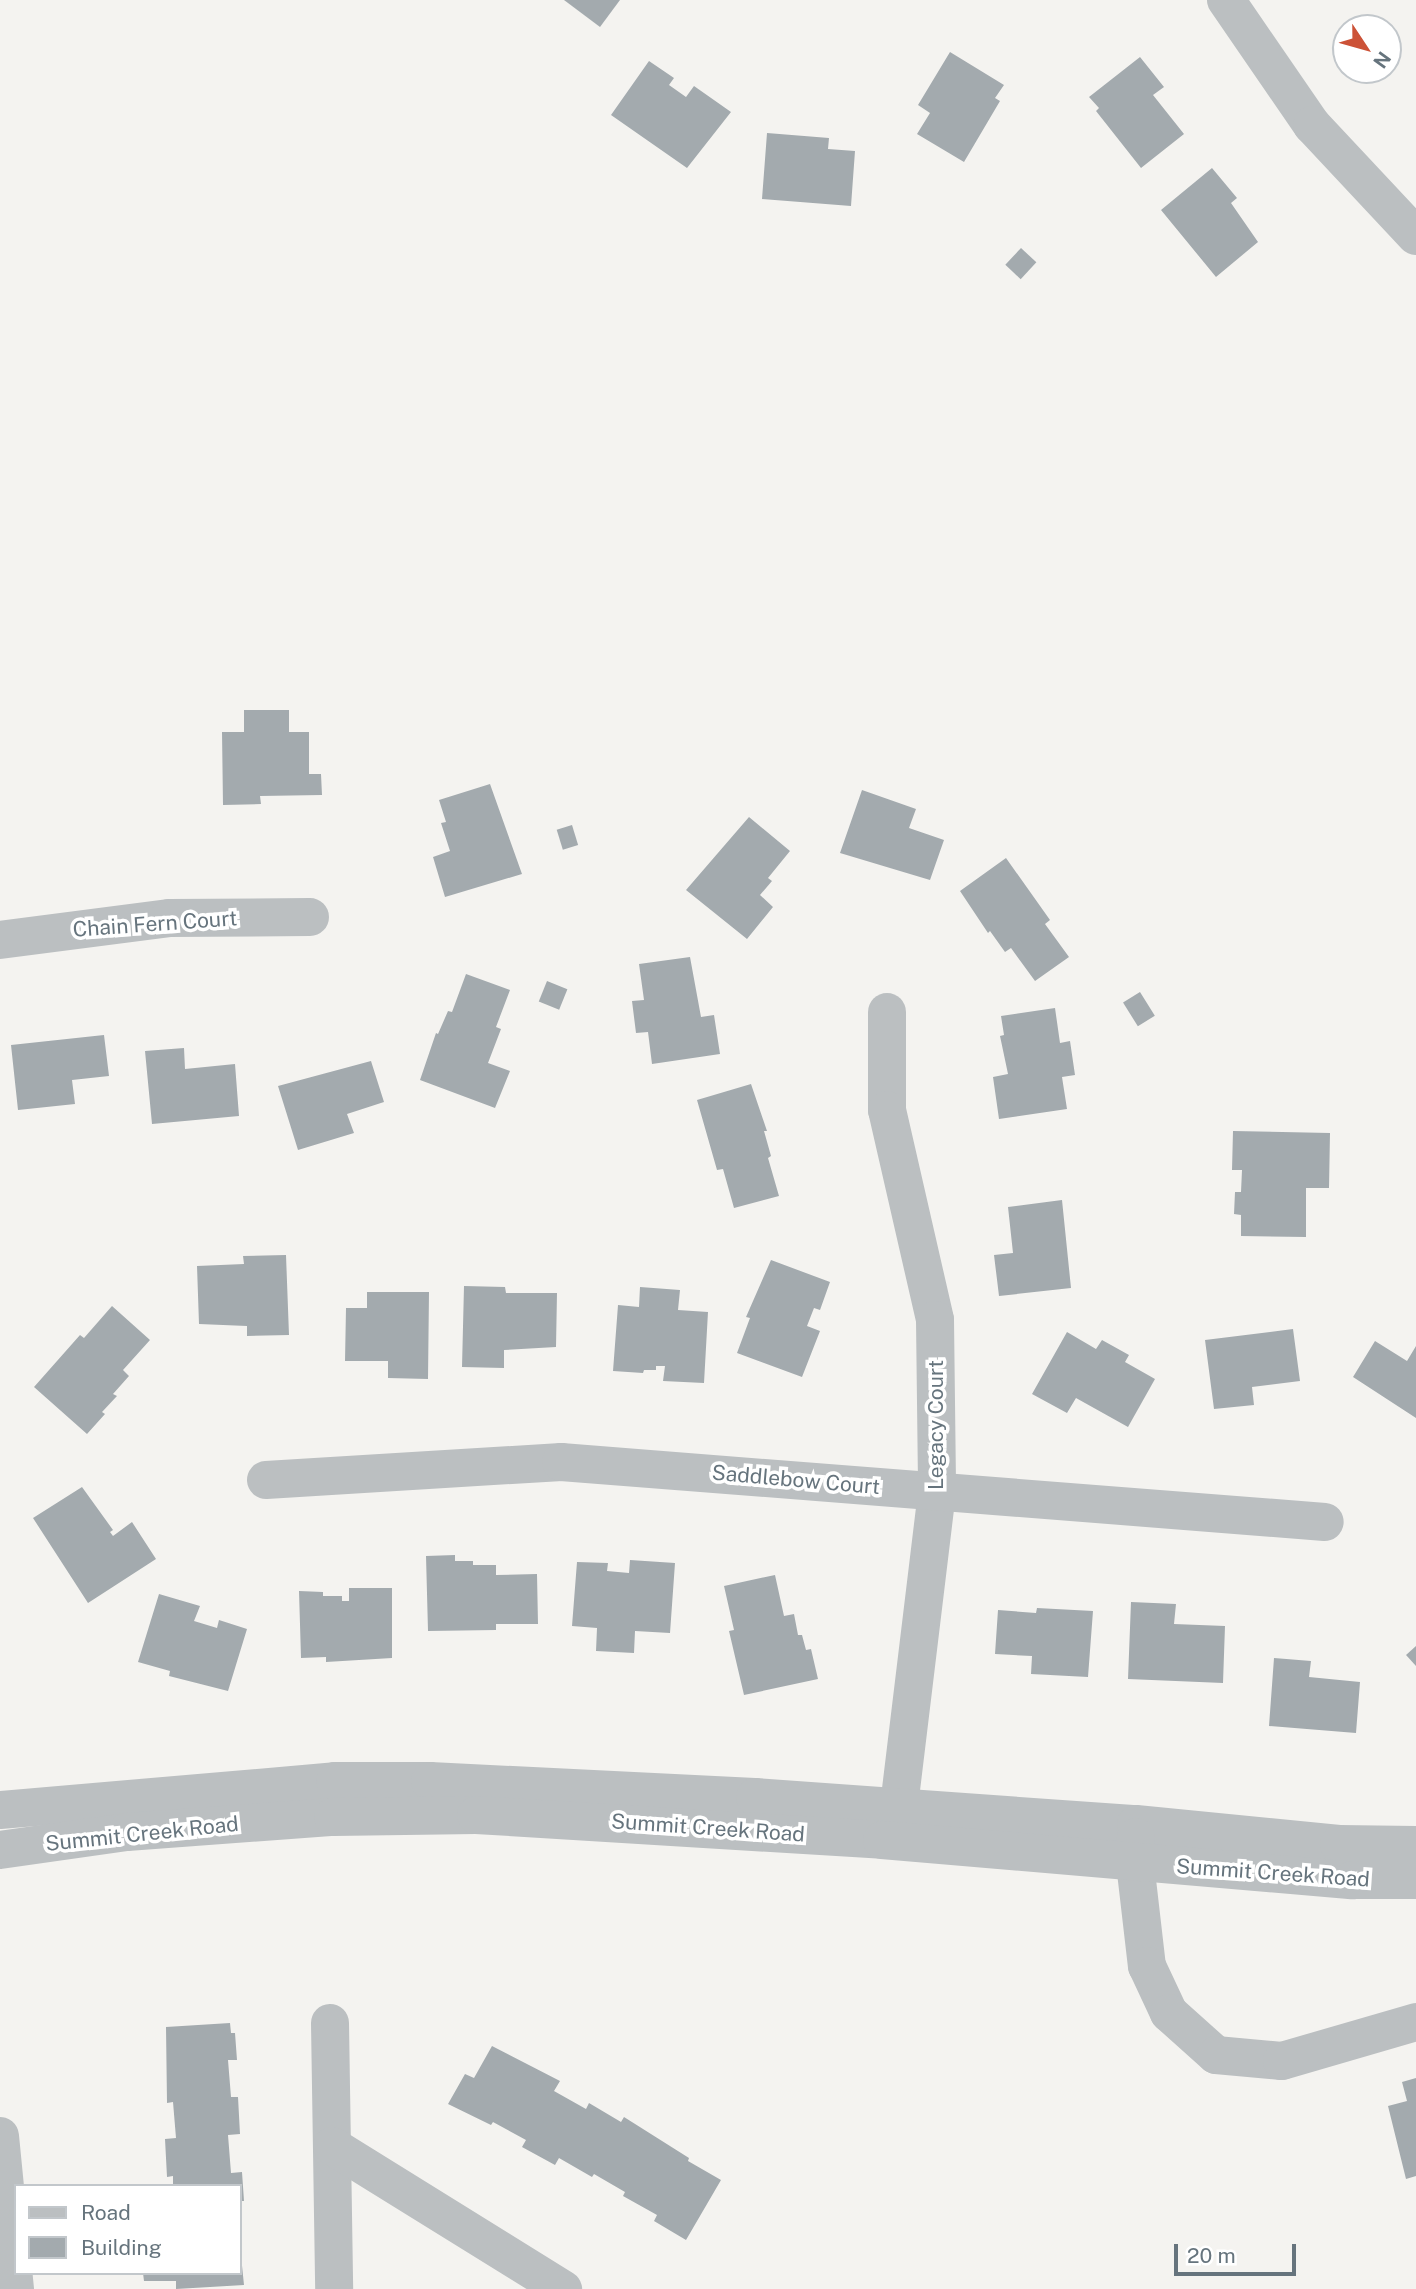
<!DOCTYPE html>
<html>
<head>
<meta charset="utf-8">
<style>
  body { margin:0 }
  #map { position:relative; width:1416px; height:2289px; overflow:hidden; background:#f4f3f0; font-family:"Public Sans",sans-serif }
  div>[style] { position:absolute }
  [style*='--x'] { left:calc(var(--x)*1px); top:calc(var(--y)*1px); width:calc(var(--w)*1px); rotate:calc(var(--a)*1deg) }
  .building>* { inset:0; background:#a3aaae; transform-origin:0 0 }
  .minor>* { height:38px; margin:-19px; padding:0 19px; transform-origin:19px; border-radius:19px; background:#bbbfc1 }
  span { translate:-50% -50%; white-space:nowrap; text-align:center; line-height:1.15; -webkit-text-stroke:7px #fff; paint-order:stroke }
  .street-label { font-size:21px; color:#66747d }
  .legend { position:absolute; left:14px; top:2184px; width:228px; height:91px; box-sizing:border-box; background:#fff; border:2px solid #c2c7cb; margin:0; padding:9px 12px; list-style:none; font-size:21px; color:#66747d }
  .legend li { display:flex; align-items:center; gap:14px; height:35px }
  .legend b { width:35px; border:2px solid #c2c7cb }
  .north { position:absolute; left:1332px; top:14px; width:70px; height:70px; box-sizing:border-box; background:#fff; border:2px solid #c2c7cb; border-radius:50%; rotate:126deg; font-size:19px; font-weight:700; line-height:28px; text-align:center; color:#66747d }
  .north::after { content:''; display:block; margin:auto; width:24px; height:32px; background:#cc5237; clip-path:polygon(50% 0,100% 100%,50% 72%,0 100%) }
  .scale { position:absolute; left:1174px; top:2244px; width:122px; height:32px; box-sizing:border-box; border:4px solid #66747d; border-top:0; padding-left:9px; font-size:21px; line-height:24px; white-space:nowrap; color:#66747d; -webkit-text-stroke:5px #fff; paint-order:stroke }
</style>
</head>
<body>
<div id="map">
  <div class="building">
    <div style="clip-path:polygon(564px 0,620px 0,600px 27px)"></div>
    <div style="clip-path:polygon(950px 52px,1004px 85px,995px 98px,1000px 101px,964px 162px,917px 134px,930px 113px,918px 105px)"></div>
    <div style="clip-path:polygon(1140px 57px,1164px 87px,1153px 95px,1184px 134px,1141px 168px,1096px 111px,1099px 108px,1089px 97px)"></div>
    <div style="clip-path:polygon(649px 61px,674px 78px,669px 85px,686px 97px,694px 86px,731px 112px,687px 168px,611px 115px)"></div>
    <div style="clip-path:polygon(767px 133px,829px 138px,828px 149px,855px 151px,851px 206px,762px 199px)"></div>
    <div style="clip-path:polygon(1212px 168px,1237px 198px,1231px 203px,1258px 242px,1216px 277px,1161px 210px)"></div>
    <div style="left:1021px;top:248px;width:21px;height:23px;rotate:43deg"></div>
    <div style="clip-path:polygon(244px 710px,289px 710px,289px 732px,309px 732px,309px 774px,321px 774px,322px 795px,260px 796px,261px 804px,223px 805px,222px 732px,244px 732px)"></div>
    <div style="clip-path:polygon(490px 784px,522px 874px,445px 897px,433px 857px,450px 851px,441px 823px,446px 822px,439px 800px)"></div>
    <div style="clip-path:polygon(862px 790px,916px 809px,909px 828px,944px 840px,930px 880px,840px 853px)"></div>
    <div style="clip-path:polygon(749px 817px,790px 851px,768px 878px,772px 881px,760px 895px,773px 907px,747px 939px,686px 890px)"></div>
    <div style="left:572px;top:825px;width:21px;height:16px;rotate:73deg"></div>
    <div style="clip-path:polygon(1006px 858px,1050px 920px,1045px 924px,1069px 957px,1035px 981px,1011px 948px,1005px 952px,990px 931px,988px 933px,960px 891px)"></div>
    <div style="clip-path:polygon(690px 957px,701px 1017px,714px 1015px,720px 1054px,652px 1064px,648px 1032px,636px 1033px,632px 1001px,644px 1000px,639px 964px)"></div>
    <div style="clip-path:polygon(466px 974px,510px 990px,496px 1027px,501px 1029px,488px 1063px,510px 1071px,495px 1108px,420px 1080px,436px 1033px,438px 1034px,448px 1011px,452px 1012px)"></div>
    <div style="left:547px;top:981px;width:22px;height:22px;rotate:22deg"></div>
    <div style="left:1140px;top:992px;width:28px;height:20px;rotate:58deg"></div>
    <div style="clip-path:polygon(1055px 1008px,1060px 1043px,1070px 1041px,1075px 1075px,1062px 1077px,1067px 1109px,999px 1119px,993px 1077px,1008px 1074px,1000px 1036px,1004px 1035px,1001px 1016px)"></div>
    <div style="clip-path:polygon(104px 1035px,109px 1076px,72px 1080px,75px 1104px,18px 1110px,11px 1045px)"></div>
    <div style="clip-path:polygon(184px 1048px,185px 1069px,235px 1064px,239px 1116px,152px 1124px,145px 1051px)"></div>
    <div style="clip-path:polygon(371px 1061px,384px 1102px,347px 1114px,354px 1133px,298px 1150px,278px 1086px)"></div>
    <div style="clip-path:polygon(751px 1084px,767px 1131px,764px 1131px,771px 1156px,768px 1158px,779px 1196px,734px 1208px,723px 1169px,717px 1170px,697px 1100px)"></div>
    <div style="clip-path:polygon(1233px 1131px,1330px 1133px,1329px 1188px,1306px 1188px,1306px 1237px,1241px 1236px,1241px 1215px,1234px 1214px,1235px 1192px,1241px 1192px,1242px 1170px,1232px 1170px)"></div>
    <div style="clip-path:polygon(1062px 1200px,1071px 1288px,999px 1296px,994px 1255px,1013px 1253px,1008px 1207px)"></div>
    <div style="clip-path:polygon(286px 1255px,289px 1335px,247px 1336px,247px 1326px,199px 1324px,197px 1266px,244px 1264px,243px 1256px)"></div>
    <div style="clip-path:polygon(771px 1260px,830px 1282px,820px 1310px,814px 1308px,807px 1326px,820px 1331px,802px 1377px,737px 1353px,750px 1318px,746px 1317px)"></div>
    <div style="clip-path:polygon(464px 1286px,505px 1287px,506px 1293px,557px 1293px,556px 1347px,504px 1350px,504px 1368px,462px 1367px)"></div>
    <div style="clip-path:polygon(640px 1287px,680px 1290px,678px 1310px,708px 1312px,704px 1383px,663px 1381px,665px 1366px,656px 1366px,656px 1370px,644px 1370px,643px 1373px,613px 1371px,618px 1305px,639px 1307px)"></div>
    <div style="clip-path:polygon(367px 1292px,429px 1292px,428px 1379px,388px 1378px,388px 1361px,345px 1361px,346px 1308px,367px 1308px)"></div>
    <div style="clip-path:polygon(112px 1306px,150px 1340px,123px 1370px,129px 1376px,113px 1394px,117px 1396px,102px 1412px,105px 1414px,87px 1434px,34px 1387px,80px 1335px,84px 1338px)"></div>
    <div style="clip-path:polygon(1293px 1329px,1300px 1381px,1252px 1387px,1254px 1405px,1214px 1409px,1205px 1340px)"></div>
    <div style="clip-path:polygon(1067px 1332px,1096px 1349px,1102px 1340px,1129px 1355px,1125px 1362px,1155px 1379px,1128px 1427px,1076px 1398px,1067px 1413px,1032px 1394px)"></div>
    <div style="clip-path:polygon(1375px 1341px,1407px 1361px,1416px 1346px,1416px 1418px,1353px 1377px)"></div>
    <div style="clip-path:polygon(82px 1487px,113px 1530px,110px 1532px,113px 1536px,132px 1522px,156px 1559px,88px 1603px,33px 1518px)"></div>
    <div style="clip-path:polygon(455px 1555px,455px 1561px,473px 1561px,473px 1565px,496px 1565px,496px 1575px,537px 1574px,538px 1624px,496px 1624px,496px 1630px,428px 1631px,426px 1556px)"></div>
    <div style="clip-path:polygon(630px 1560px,675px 1563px,670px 1633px,635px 1631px,634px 1653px,596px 1651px,597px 1628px,572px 1626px,577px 1562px,608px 1563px,607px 1571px,629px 1573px)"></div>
    <div style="clip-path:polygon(775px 1575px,784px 1616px,794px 1614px,798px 1635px,802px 1635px,806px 1650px,811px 1649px,818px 1679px,744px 1695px,729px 1631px,734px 1630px,724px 1586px)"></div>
    <div style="clip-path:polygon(349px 1588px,392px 1588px,392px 1658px,326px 1662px,326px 1657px,301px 1658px,299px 1591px,323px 1592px,323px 1596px,342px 1596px,342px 1601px,349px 1601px)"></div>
    <div style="clip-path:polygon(159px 1594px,200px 1606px,194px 1621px,217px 1628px,219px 1620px,247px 1629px,228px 1691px,169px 1676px,170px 1671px,138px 1662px)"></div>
    <div style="clip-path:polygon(1131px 1602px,1176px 1604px,1174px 1624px,1225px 1626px,1223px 1683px,1128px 1679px)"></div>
    <div style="clip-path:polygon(1037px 1608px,1093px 1611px,1088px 1677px,1031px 1674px,1032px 1656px,995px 1654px,998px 1610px,1036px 1613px)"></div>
    <div style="clip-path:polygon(1416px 1646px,1416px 1666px,1406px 1655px)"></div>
    <div style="clip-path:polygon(1274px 1658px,1311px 1661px,1309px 1677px,1360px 1682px,1356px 1733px,1269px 1726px)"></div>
    <div style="clip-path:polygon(230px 2023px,231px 2033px,235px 2033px,237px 2060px,228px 2060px,231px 2097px,238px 2097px,240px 2134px,228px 2135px,231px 2173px,242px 2172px,244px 2201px,240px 2201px,240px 2186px,173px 2186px,173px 2176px,167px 2177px,165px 2139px,176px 2138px,173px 2102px,167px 2103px,166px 2027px)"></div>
    <div style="clip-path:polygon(492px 2046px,560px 2081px,554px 2091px,586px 2109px,589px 2103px,621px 2122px,624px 2117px,689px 2158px,688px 2161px,721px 2180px,686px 2240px,654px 2221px,657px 2215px,623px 2196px,625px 2192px,594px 2174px,592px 2177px,559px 2158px,555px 2165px,522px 2147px,526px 2140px,493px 2122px,491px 2125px,448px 2104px,465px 2074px,474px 2078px)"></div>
    <div style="clip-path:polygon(1416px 2078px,1416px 2176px,1406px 2179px,1388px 2106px,1407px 2101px,1402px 2082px)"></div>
    <div style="clip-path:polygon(240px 2246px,244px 2285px,176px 2289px,176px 2281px,144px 2281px,143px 2273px,240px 2273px)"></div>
  </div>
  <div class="minor">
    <div style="--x:1226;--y:0;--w:152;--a:55.5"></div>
    <div style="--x:1312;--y:125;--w:152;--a:46.9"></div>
    <div style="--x:0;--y:940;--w:170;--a:-7.4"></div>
    <div style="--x:169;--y:918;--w:141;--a:-0.4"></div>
    <div style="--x:887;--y:1012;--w:98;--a:90"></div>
    <div style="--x:887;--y:1110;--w:215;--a:77.1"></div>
    <div style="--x:935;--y:1320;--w:172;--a:89.3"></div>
    <div style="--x:937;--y:1492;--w:342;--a:96.9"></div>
    <div style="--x:266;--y:1480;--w:296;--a:-3.5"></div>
    <div style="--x:561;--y:1462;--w:766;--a:4.49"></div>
    <div style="--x:0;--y:1810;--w:336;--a:-4.9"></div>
    <div style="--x:335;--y:1781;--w:95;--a:0"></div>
    <div style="--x:430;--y:1781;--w:325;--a:2.8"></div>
    <div style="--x:755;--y:1797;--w:382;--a:4.1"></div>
    <div style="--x:1136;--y:1824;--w:204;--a:5.6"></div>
    <div style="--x:1339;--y:1844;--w:77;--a:0.7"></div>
    <div style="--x:1136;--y:1837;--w:26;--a:92"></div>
    <div style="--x:1135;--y:1863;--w:104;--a:83.4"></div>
    <div style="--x:1147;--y:1966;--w:52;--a:64.9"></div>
    <div style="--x:1169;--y:2013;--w:63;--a:41.8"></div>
    <div style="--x:1216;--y:2055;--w:66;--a:5.2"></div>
    <div style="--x:1282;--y:2061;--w:140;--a:-16.2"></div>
    <div style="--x:0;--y:1850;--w:128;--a:-8.1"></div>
    <div style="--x:127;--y:1832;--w:207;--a:-4.2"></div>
    <div style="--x:333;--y:1817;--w:143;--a:-0.8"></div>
    <div style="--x:476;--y:1815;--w:407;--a:3.5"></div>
    <div style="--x:882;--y:1840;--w:472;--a:4.9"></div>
    <div style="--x:1352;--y:1880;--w:64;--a:0"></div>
    <div style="--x:330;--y:2023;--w:266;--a:89.1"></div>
    <div style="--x:0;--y:2136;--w:154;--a:84.4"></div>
    <div style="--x:332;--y:2146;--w:272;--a:31.8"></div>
  </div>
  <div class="street-label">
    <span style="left:155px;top:924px;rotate:-4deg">Chain Fern Court</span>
    <span style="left:936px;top:1425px;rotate:-90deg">Legacy Court</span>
    <span style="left:796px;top:1480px;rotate:5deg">Saddlebow Court</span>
    <span style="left:708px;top:1828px;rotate:4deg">Summit Creek Road</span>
    <span style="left:142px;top:1834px;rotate:-6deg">Summit Creek Road</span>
    <span style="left:1273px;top:1873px;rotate:4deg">Summit Creek Road</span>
  </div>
  <ul class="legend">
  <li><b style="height:9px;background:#bbbfc1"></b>Road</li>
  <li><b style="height:19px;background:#a3aaae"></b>Building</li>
  </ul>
  <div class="north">N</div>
  <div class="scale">20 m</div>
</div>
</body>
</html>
